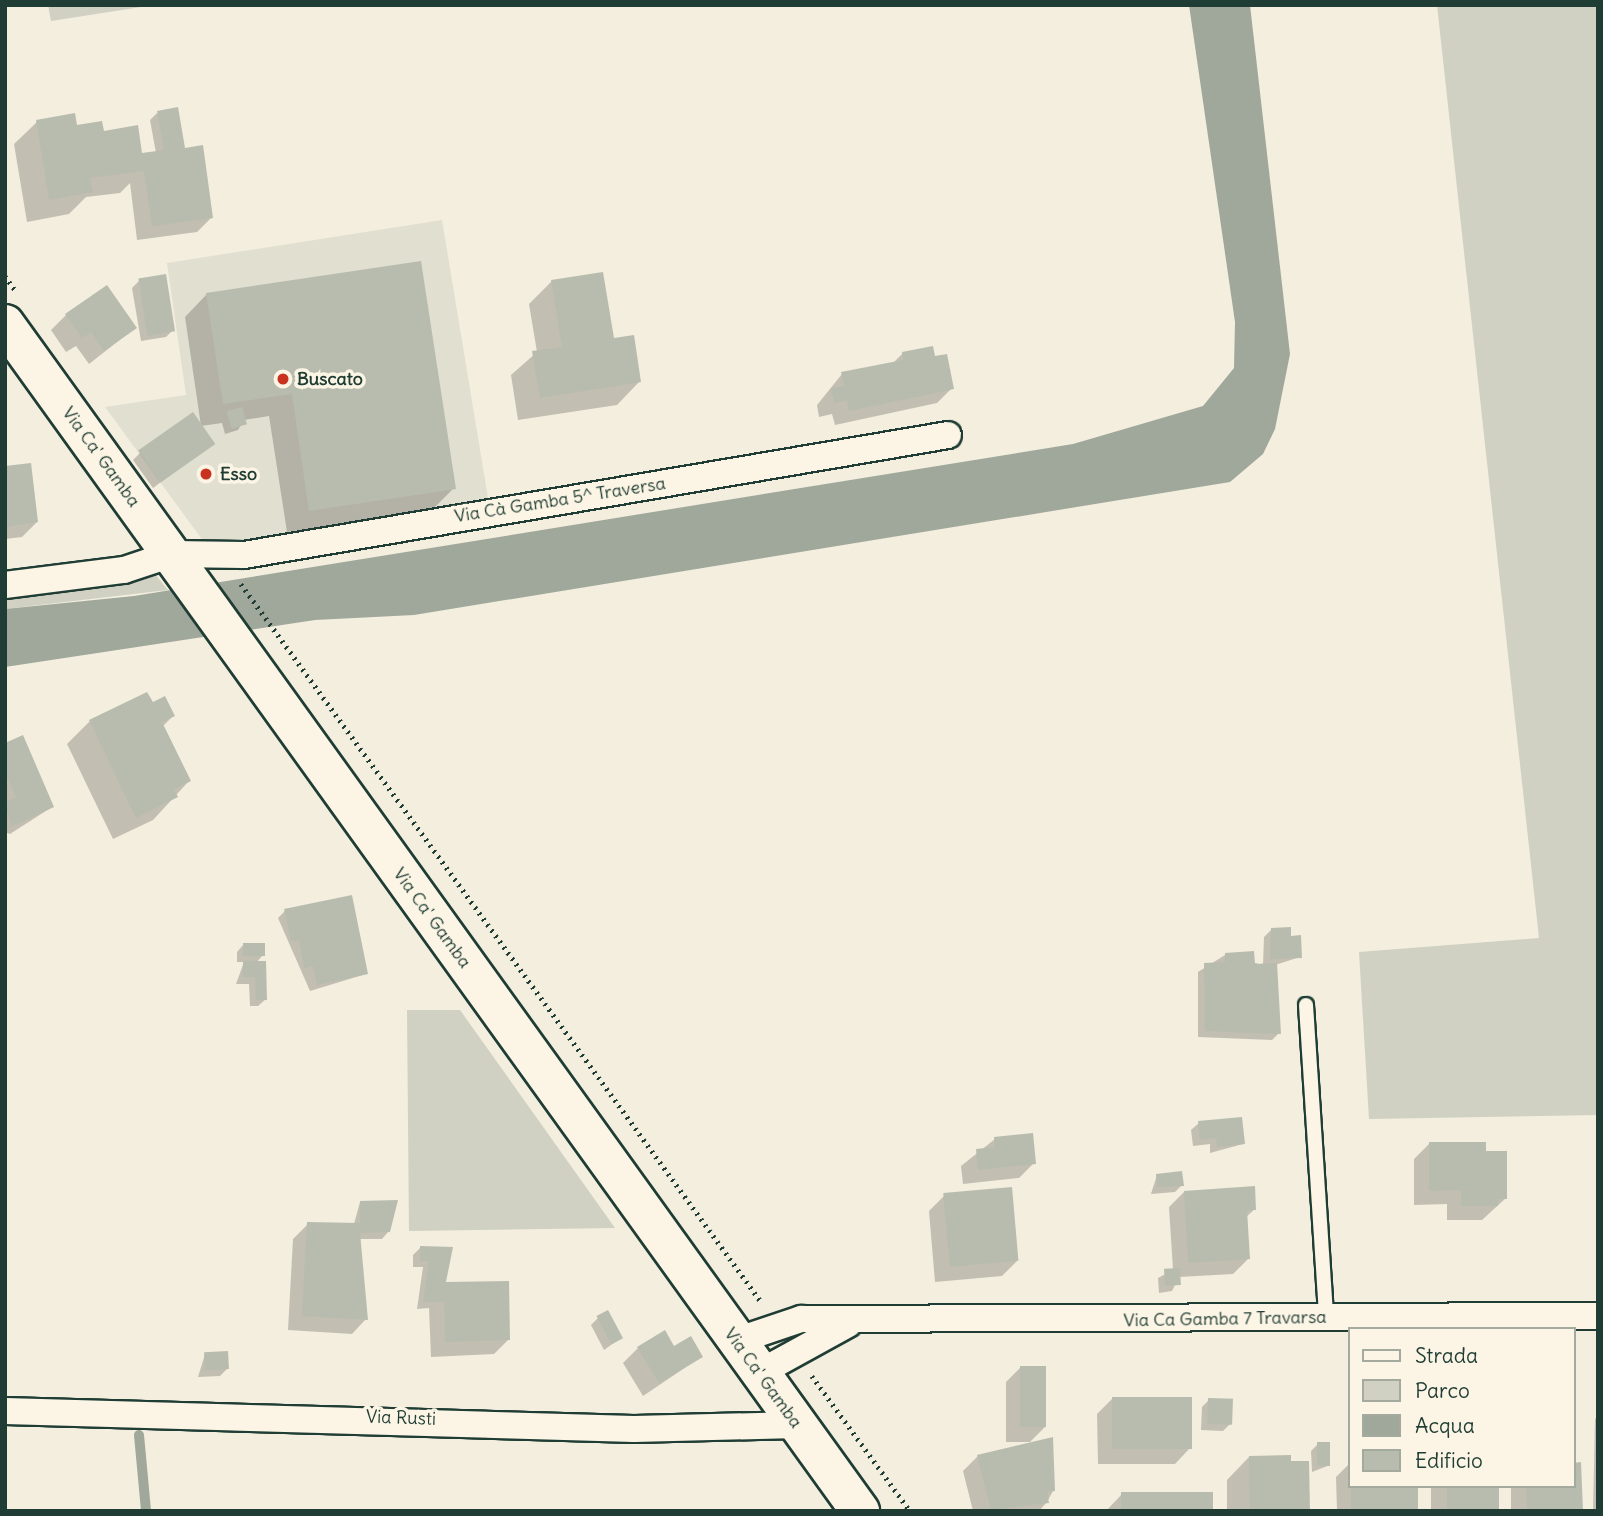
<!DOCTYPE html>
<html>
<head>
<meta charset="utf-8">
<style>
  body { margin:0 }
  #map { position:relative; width:1603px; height:1516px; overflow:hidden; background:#f3eede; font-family:Delius,sans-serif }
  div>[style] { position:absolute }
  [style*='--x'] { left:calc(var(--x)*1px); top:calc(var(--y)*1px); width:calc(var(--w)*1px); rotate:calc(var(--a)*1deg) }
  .built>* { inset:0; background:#e1dfd0 }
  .green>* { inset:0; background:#d0d1c2 }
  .water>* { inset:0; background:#a0a89b }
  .shadow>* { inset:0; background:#0003; transform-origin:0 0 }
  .stream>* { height:10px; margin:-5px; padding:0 5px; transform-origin:5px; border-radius:5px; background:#a0a89b }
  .building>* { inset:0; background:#b8bcae; transform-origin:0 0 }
  .path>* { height:4.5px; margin-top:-2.25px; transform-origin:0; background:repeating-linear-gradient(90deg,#1f3d34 0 2px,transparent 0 7px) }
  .roads { filter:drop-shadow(2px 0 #1f3d34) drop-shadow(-2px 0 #1f3d34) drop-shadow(0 2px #1f3d34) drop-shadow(0 -2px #1f3d34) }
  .lane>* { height:14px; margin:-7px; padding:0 7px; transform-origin:7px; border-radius:7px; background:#fcf5e5 }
  .street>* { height:26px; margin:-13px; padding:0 13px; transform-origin:13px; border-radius:13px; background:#fcf5e5 }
  .secondary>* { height:38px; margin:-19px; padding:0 19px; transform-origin:19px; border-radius:19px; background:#fcf5e5 }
  .dots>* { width:19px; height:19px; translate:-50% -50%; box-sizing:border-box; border:4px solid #fcf5e5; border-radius:50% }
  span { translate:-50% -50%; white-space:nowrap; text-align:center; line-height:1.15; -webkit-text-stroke:7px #fcf5e5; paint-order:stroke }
  .poi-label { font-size:18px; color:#1f3d34; font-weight:700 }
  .left { translate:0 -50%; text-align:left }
  .street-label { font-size:18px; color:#1f3d34 }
  .frame { position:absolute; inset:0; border:7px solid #1f3d34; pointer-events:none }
  .legend { position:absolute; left:1348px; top:1327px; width:228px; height:161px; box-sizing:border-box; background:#fcf5e5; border:2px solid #a4ab9e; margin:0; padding:9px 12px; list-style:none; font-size:21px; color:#1f3d34 }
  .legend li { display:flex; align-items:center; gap:14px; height:35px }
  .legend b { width:35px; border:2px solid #a4ab9e }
</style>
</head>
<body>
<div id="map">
  <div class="built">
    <div style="clip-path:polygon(442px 220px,488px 498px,224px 545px,204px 542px,105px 407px,186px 395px,167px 263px)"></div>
  </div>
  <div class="green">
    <div style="clip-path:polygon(48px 5px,154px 5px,51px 21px)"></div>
    <div style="clip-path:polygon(1437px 5px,1598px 5px,1598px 1115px,1369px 1119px,1359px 952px,1539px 938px)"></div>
    <div style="clip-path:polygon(153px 572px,168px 590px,5px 609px,5px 595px)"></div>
    <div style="clip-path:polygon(407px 1010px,460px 1010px,615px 1228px,409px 1231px)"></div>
  </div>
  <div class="water">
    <div style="clip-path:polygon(1189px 5px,1250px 5px,1290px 354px,1275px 429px,1263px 454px,1230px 482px,414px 615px,315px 620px,5px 667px,5px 609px,134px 596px,1073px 444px,1203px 406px,1234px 368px,1235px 322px)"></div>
  </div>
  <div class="shadow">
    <div style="clip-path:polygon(157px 113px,183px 150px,212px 217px,197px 232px,137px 240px,130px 183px,120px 193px,86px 197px,69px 214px,27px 222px,14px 144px,37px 122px,103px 133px,141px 157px,156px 153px,150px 120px)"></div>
    <div style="clip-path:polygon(139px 281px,173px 330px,166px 337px,141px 341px,132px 288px)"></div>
    <div style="clip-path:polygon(552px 281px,612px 340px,639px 382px,617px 405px,518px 420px,511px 375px,537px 352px,529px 304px)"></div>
    <div style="clip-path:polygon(207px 294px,454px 488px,431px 511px,287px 532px,269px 416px,244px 420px,238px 430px,225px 434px,222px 423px,201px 426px,185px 317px)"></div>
    <div style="clip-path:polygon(66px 315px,135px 328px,89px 364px,76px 346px,66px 352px,51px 330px)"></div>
    <div style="clip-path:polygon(903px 353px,934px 358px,952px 388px,937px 403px,835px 425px,832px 414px,819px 417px,817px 405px,842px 374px,892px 364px)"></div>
    <div style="clip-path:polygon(213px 443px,153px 488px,133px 460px,140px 453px)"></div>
    <div style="clip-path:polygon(5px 468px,37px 522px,22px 537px,5px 539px)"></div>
    <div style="clip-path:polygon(152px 704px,173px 716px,162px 727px,189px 781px,153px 820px,113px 839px,67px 744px,90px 721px)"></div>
    <div style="clip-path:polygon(5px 745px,52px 807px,10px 834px,5px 832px)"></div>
    <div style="clip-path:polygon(285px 911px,366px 974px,310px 991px,278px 918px)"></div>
    <div style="clip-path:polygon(1271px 930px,1290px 938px,1300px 957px,1275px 965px,1279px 1033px,1272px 1040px,1198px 1037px,1198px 972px,1225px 955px,1263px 965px,1264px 937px)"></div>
    <div style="clip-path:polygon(244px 944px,263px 955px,256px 963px,266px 999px,258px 1006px,250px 1006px,249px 984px,236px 984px,244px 962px,237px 962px,237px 952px)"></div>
    <div style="clip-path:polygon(1199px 1123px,1243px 1144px,1210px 1153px,1210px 1144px,1193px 1146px,1191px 1130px)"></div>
    <div style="clip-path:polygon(995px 1139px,1034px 1163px,1019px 1178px,963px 1184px,961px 1166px)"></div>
    <div style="clip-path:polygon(1429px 1144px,1484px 1153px,1506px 1198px,1482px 1220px,1447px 1220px,1447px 1204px,1414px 1205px,1414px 1159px)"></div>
    <div style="clip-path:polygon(1157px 1175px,1182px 1185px,1175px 1192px,1151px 1194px)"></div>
    <div style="clip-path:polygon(1184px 1192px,1255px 1209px,1245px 1218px,1248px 1259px,1233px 1274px,1179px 1277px,1172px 1291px,1159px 1293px,1158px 1278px,1173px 1270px,1169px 1207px)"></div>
    <div style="clip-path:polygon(944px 1196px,1017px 1261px,1002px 1276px,935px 1282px,929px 1211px)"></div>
    <div style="clip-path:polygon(360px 1202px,397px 1202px,389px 1231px,382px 1239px,360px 1239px,366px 1319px,352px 1334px,288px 1330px,293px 1239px,308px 1224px,354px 1224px)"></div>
    <div style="clip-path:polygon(420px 1248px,451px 1248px,443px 1284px,509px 1339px,494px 1354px,431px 1357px,429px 1308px,417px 1309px,423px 1267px,413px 1267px,413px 1255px)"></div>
    <div style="clip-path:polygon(598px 1318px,621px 1338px,604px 1350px,591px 1325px)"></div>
    <div style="clip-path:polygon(638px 1348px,674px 1348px,701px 1357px,643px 1396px,623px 1363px)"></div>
    <div style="clip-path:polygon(205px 1354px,227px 1369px,220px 1376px,198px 1377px)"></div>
    <div style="clip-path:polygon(1021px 1367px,1045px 1427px,1030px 1442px,1006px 1442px,1006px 1382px)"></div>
    <div style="clip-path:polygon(1112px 1399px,1190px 1448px,1175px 1464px,1098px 1464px,1097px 1414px)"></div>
    <div style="clip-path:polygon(1209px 1400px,1230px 1424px,1223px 1431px,1201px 1430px,1202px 1407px)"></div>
    <div style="clip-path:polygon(1598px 1416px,1598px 1511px,1593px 1511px,1595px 1419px)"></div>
    <div style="clip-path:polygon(1318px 1444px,1330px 1465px,1312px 1472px,1311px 1451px)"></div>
    <div style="clip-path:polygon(978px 1456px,1053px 1491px,1047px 1502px,1039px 1511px,973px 1511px,963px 1471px)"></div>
    <div style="clip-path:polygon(1249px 1457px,1309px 1511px,1227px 1511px,1227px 1480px)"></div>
    <div style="clip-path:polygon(1349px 1464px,1349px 1486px,1416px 1486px,1416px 1511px,1337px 1511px,1336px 1477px)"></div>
    <div style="left:1431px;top:1486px;width:67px;height:25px"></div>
    <div style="left:1511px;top:1486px;width:62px;height:25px"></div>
    <div style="clip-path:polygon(1122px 1494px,1212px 1511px,1106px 1511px)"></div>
  </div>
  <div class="stream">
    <div style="--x:139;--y:1435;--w:76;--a:84.7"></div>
  </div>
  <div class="building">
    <div style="clip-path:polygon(178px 107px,185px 148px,203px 145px,213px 218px,152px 226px,144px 171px,90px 178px,93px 192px,49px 200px,36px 120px,75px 113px,77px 125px,102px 121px,104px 131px,138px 125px,142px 153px,164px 150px,157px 111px)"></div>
    <div style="clip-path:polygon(421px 261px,456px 489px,309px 511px,292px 394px,223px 404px,206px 293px)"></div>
    <div style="clip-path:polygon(603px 272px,614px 338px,634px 335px,641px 382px,540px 398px,532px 351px,562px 347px,551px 280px)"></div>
    <div style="left:166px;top:274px;width:58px;height:28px;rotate:81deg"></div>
    <div style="clip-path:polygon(107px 285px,137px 328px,104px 351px,91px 332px,82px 338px,65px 314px)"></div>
    <div style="clip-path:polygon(933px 346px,935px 356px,947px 354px,954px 389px,849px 411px,847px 400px,834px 403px,831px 388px,844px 386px,841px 372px,903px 360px,902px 352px)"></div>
    <div style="left:242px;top:407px;width:18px;height:16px;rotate:74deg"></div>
    <div style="left:193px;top:412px;width:39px;height:67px;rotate:55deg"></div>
    <div style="clip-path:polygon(31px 463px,38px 522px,5px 527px,5px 466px)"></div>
    <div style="clip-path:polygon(147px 692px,153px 702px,165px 696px,175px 716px,162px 722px,191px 781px,174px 789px,178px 797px,136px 818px,89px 720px)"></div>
    <div style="clip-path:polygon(23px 735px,54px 807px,11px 827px,5px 802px,16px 797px,5px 773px,5px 743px)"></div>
    <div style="clip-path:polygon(352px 895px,368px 974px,317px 985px,313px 966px,304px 968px,299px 940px,291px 941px,284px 909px)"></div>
    <div style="clip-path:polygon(1291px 927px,1291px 936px,1301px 935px,1302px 958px,1270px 959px,1271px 928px)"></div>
    <div style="left:243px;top:943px;width:22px;height:13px"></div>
    <div style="clip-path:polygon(1254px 951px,1255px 964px,1277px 963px,1281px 1034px,1205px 1031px,1204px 963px,1225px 962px,1225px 953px)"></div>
    <div style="clip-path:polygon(243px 961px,266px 961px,267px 1000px,256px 1000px,255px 977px,243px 977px)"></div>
    <div style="clip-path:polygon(1242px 1117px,1245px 1144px,1217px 1147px,1216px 1138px,1200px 1140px,1198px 1121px)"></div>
    <div style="clip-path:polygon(1033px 1133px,1036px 1164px,978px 1170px,976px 1149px,995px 1147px,994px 1137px)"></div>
    <div style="clip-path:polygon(1429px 1142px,1486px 1142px,1486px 1151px,1507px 1151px,1507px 1199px,1498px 1199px,1498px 1206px,1461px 1206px,1461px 1190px,1429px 1191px)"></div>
    <div style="clip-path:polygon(1182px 1171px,1184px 1186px,1157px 1187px,1156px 1174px)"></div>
    <div style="clip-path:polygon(1255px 1186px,1256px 1210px,1247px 1210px,1250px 1259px,1188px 1263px,1184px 1191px)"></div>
    <div style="left:1012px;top:1187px;width:74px;height:69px;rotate:85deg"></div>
    <div style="clip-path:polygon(398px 1200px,390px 1232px,360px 1233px,368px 1320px,302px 1316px,307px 1222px,360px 1223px,360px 1201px)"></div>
    <div style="clip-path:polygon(420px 1246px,453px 1247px,446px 1282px,509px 1281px,510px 1340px,445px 1342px,444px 1302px,423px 1302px,429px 1261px,420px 1261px)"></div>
    <div style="left:1180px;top:1268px;width:17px;height:16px;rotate:87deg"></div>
    <div style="left:608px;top:1310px;width:32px;height:13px;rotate:62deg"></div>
    <div style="clip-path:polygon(665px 1330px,674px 1346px,691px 1336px,703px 1357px,659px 1383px,637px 1347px)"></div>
    <div style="left:228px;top:1351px;width:18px;height:24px;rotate:87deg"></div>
    <div style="left:1020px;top:1366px;width:26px;height:61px"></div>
    <div style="left:1192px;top:1397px;width:52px;height:80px;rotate:90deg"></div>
    <div style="left:1208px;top:1398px;width:25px;height:26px;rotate:2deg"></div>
    <div style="clip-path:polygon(1053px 1437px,1055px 1491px,1047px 1492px,1049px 1503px,991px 1510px,977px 1455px)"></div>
    <div style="left:1317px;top:1442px;width:13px;height:24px"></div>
    <div style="clip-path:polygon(1291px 1455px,1291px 1461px,1309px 1461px,1310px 1511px,1250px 1511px,1249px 1456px)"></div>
    <div style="clip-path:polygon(1581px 1462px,1583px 1511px,1527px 1511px,1526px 1486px,1573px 1486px,1573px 1463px)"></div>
    <div style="left:1351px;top:1486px;width:67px;height:25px"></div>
    <div style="left:1447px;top:1486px;width:52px;height:25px"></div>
    <div style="left:1121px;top:1492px;width:92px;height:19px"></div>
  </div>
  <div class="path">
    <div style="--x:5;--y:276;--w:17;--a:54"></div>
    <div style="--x:241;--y:584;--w:888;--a:54.07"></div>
    <div style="--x:812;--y:1376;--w:167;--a:54"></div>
  </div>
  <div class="roads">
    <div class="lane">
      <div style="--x:1306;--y:1005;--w:314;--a:86.3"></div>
    </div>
    <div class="street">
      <div style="--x:5;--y:585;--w:120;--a:-7.2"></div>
      <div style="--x:124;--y:570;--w:51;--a:-18.4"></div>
      <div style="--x:172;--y:554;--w:72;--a:0.8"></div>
      <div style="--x:244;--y:555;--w:714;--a:-9.67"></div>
      <div style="--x:736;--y:1341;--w:69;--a:-18.7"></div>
      <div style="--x:801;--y:1319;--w:797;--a:-0.22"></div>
      <div style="--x:759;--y:1373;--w:102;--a:-28.8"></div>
      <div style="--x:5;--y:1411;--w:629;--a:1.64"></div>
      <div style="--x:634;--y:1429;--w:163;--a:-1.4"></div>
    </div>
    <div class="secondary">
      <div style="--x:5;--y:324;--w:1463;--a:54.23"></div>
    </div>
  </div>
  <div class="dots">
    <div style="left:283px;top:379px;background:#c8321e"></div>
    <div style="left:206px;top:474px;background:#c8321e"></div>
  </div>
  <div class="poi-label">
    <span class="left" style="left:297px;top:379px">Buscato</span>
    <span class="left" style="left:220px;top:474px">Esso</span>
  </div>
  <div class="street-label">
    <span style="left:101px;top:457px;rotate:54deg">Via Ca' Gamba</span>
    <span style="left:560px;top:500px;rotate:-9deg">Via Cà Gamba 5^ Traversa</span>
    <span style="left:432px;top:918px;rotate:54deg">Via Ca' Gamba</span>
    <span style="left:1225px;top:1319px;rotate:-1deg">Via Ca Gamba 7 Travarsa</span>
    <span style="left:763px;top:1378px;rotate:54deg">Via Ca' Gamba</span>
    <span style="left:401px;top:1418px;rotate:2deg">Via Rusti</span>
  </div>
  <div class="frame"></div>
  <ul class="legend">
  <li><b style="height:9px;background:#fcf5e5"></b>Strada</li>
  <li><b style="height:19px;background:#d0d1c2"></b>Parco</li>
  <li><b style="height:19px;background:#a0a89b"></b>Acqua</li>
  <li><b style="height:19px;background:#b8bcae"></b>Edificio</li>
  </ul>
</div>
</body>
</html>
